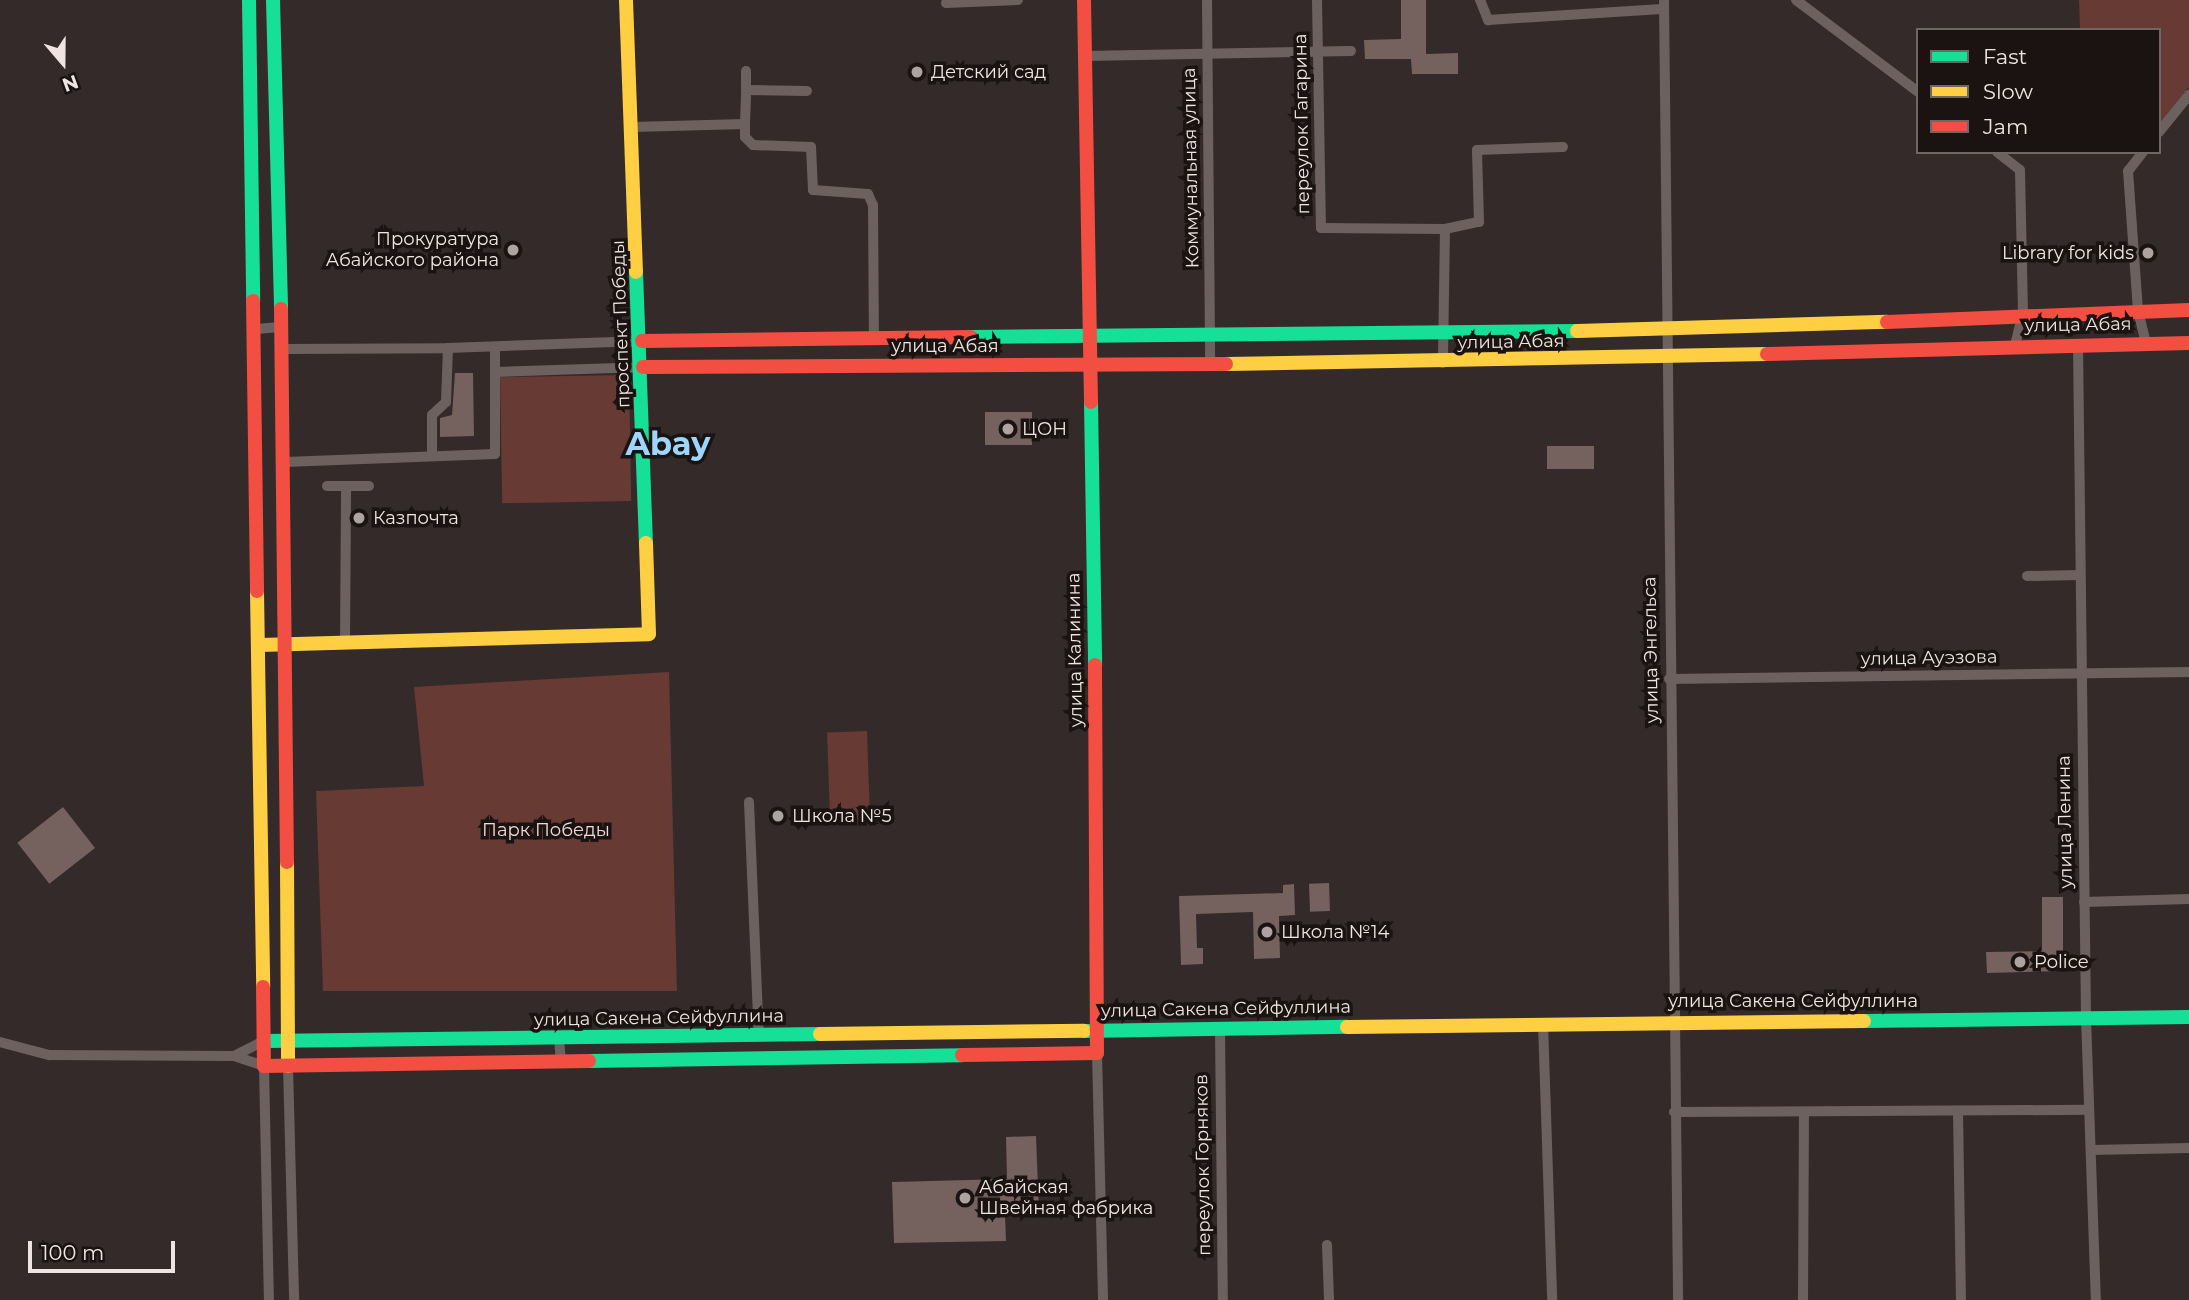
<!DOCTYPE html>
<html>
<head>
<meta charset="utf-8">
<style>
  body { margin:0 }
  #map { position:relative; width:2189px; height:1300px; overflow:hidden; background:#342a29; font-family:Montserrat,sans-serif }
  div>[style] { position:absolute }
  [style*='--x'] { left:calc(var(--x)*1px); top:calc(var(--y)*1px); width:calc(var(--w)*1px); rotate:calc(var(--a)*1deg) }
  .green>* { inset:0; background:#673a33; transform-origin:0 0 }
  .building>* { inset:0; background:#75615e; transform-origin:0 0 }
  .street>* { height:10px; margin:-5px; padding:0 5px; transform-origin:5px; border-radius:5px; background:#6d615f }
  .fast>* { height:14px; margin:-7px; padding:0 7px; transform-origin:7px; border-radius:7px; background:#16e098 }
  .slow>* { height:14px; margin:-7px; padding:0 7px; transform-origin:7px; border-radius:7px; background:#ffcf43 }
  .jam>* { height:14px; margin:-7px; padding:0 7px; transform-origin:7px; border-radius:7px; background:#f24e42 }
  .dots>* { width:19px; height:19px; translate:-50% -50%; box-sizing:border-box; border:4px solid #1a1311; border-radius:50% }
  span { translate:-50% -50%; white-space:nowrap; text-align:center; line-height:1.15; -webkit-text-stroke:7px #1a1311; paint-order:stroke }
  .poi-label { font-size:18px; color:#f0e4e2 }
  .left { translate:0 -50%; text-align:left }
  .right { translate:-100% -50%; text-align:right }
  .street-label { font-size:18px; color:#f0e4e2 }
  .park-label { font-size:18px; color:#f1d8d4 }
  .town-label { font-size:32px; color:#9dd5fd; font-weight:700 }
  .legend { position:absolute; left:1916px; top:28px; width:245px; height:126px; box-sizing:border-box; background:#1a1311; border:2px solid #706765; margin:0; padding:9px 12px; list-style:none; font-size:21px; color:#f0e4e2 }
  .legend li { display:flex; align-items:center; gap:14px; height:35px }
  .legend b { width:35px; border:2px solid #706765 }
  .north { position:absolute; left:28px; top:28px; width:70px; height:70px; -webkit-text-stroke:5px #1a1311; paint-order:stroke; rotate:160deg; font-size:19px; font-weight:700; line-height:28px; text-align:center; color:#f0e4e2 }
  .north::after { content:''; display:block; margin:auto; width:24px; height:32px; background:#f0e4e2; clip-path:polygon(50% 0,100% 100%,50% 72%,0 100%) }
  .scale { position:absolute; left:28px; top:1241px; width:147px; height:32px; box-sizing:border-box; border:4px solid #f0e4e2; border-top:0; padding-left:9px; font-size:21px; line-height:24px; white-space:nowrap; color:#f0e4e2; -webkit-text-stroke:5px #1a1311; paint-order:stroke }
</style>
</head>
<body>
<div id="map">
  <div class="green">
    <div style="clip-path:polygon(2079px 0,2189px 0,2189px 87px,2159px 125px,2159px 30px,2080px 30px)"></div>
    <div style="left:629px;top:375px;width:126px;height:129px;rotate:89deg"></div>
    <div style="clip-path:polygon(669px 672px,677px 991px,323px 991px,316px 791px,424px 786px,414px 687px)"></div>
    <div style="left:867px;top:731px;width:88px;height:40px;rotate:88deg"></div>
  </div>
  <div class="building">
    <div style="clip-path:polygon(1401px 0,1426px 0,1426px 54px,1458px 53px,1458px 74px,1412px 74px,1411px 59px,1365px 59px,1364px 40px,1401px 39px)"></div>
    <div style="clip-path:polygon(455px 373px,473px 373px,474px 436px,440px 437px,440px 418px,452px 415px)"></div>
    <div style="left:985px;top:412px;width:47px;height:33px"></div>
    <div style="left:1594px;top:446px;width:23px;height:47px;rotate:90deg"></div>
    <div style="left:63px;top:807px;width:52px;height:58px;rotate:52deg"></div>
    <div style="left:1329px;top:883px;width:28px;height:20px;rotate:88deg"></div>
    <div style="clip-path:polygon(1294px 884px,1295px 915px,1279px 916px,1280px 958px,1254px 959px,1253px 912px,1196px 914px,1197px 948px,1203px 948px,1203px 964px,1181px 965px,1179px 896px,1283px 893px,1283px 885px)"></div>
    <div style="clip-path:polygon(2042px 897px,2063px 897px,2063px 971px,1987px 973px,1986px 952px,2042px 951px)"></div>
    <div style="clip-path:polygon(1036px 1136px,1039px 1213px,1005px 1215px,1006px 1241px,894px 1243px,892px 1182px,1007px 1179px,1006px 1137px)"></div>
  </div>
  <div class="street">
    <div style="--x:1207;--y:0;--w:365;--a:89.5"></div>
    <div style="--x:1317;--y:0;--w:228;--a:89"></div>
    <div style="--x:1321;--y:228;--w:124;--a:0.5"></div>
    <div style="--x:1445;--y:229;--w:134;--a:90.9"></div>
    <div style="--x:1480;--y:0;--w:22;--a:68"></div>
    <div style="--x:1488;--y:20;--w:174;--a:-3.6"></div>
    <div style="--x:1664;--y:0;--w:1300;--a:89.38"></div>
    <div style="--x:1796;--y:0;--w:153;--a:37"></div>
    <div style="--x:946;--y:3;--w:72;--a:-2.4"></div>
    <div style="--x:1086;--y:56;--w:265;--a:-1.1"></div>
    <div style="--x:746;--y:71;--w:19;--a:90"></div>
    <div style="--x:745;--y:124;--w:34;--a:-88"></div>
    <div style="--x:746;--y:90;--w:61;--a:0.9"></div>
    <div style="--x:632;--y:127;--w:113;--a:-1.5"></div>
    <div style="--x:745;--y:124;--w:13;--a:90"></div>
    <div style="--x:745;--y:137;--w:11;--a:45"></div>
    <div style="--x:753;--y:145;--w:58;--a:2"></div>
    <div style="--x:811;--y:147;--w:43;--a:87.3"></div>
    <div style="--x:813;--y:190;--w:55;--a:4.2"></div>
    <div style="--x:868;--y:194;--w:12;--a:66"></div>
    <div style="--x:873;--y:205;--w:134;--a:89.6"></div>
    <div style="--x:2159;--y:132;--w:48;--a:-51"></div>
    <div style="--x:1997;--y:152;--w:29;--a:38"></div>
    <div style="--x:2020;--y:170;--w:143;--a:88.8"></div>
    <div style="--x:2023;--y:313;--w:34;--a:104"></div>
    <div style="--x:2143;--y:152;--w:24;--a:128"></div>
    <div style="--x:2128;--y:171;--w:140;--a:85.9"></div>
    <div style="--x:2138;--y:311;--w:33;--a:76"></div>
    <div style="--x:1445;--y:229;--w:35;--a:-12"></div>
    <div style="--x:1479;--y:222;--w:72;--a:-91.6"></div>
    <div style="--x:1477;--y:150;--w:86;--a:-2"></div>
    <div style="--x:257;--y:329;--w:25;--a:-5"></div>
    <div style="--x:2078;--y:344;--w:674;--a:89.32"></div>
    <div style="--x:2086;--y:1018;--w:282;--a:88"></div>
    <div style="--x:282;--y:349;--w:166;--a:-0.3"></div>
    <div style="--x:496;--y:372;--w:147;--a:-1.9"></div>
    <div style="--x:432;--y:456;--w:41;--a:-90"></div>
    <div style="--x:432;--y:415;--w:19;--a:-43"></div>
    <div style="--x:446;--y:402;--w:54;--a:-87.9"></div>
    <div style="--x:448;--y:348;--w:194;--a:-2.1"></div>
    <div style="--x:285;--y:462;--w:210;--a:-2.2"></div>
    <div style="--x:495;--y:454;--w:106;--a:-90"></div>
    <div style="--x:327;--y:486;--w:19;--a:0"></div>
    <div style="--x:2027;--y:576;--w:53;--a:-1.1"></div>
    <div style="--x:345;--y:642;--w:156;--a:-89.6"></div>
    <div style="--x:346;--y:486;--w:23;--a:0"></div>
    <div style="--x:1669;--y:679;--w:520;--a:-0.77"></div>
    <div style="--x:749;--y:802;--w:234;--a:87.6"></div>
    <div style="--x:2084;--y:902;--w:105;--a:-1.6"></div>
    <div style="--x:1543;--y:1023;--w:277;--a:88.1"></div>
    <div style="--x:1220;--y:1029;--w:271;--a:89.4"></div>
    <div style="--x:559;--y:1039;--w:23;--a:85"></div>
    <div style="--x:0;--y:1042;--w:51;--a:14.9"></div>
    <div style="--x:49;--y:1055;--w:185;--a:0.3"></div>
    <div style="--x:234;--y:1056;--w:32;--a:18"></div>
    <div style="--x:264;--y:1066;--w:234;--a:88.8"></div>
    <div style="--x:1097;--y:1053;--w:247;--a:88.6"></div>
    <div style="--x:234;--y:1056;--w:34;--a:-27"></div>
    <div style="--x:288;--y:1066;--w:234;--a:88.5"></div>
    <div style="--x:1958;--y:1111;--w:189;--a:89.1"></div>
    <div style="--x:1674;--y:1112;--w:415;--a:-0.3"></div>
    <div style="--x:2091;--y:1150;--w:98;--a:-1.2"></div>
    <div style="--x:1327;--y:1245;--w:55;--a:87.9"></div>
    <div style="--x:1803;--y:1300;--w:188;--a:-89.7"></div>
  </div>
  <div class="fast">
    <div style="--x:249;--y:0;--w:301;--a:89.2"></div>
    <div style="--x:273;--y:0;--w:309;--a:88.5"></div>
    <div style="--x:636;--y:272;--w:271;--a:87.9"></div>
    <div style="--x:971;--y:337;--w:606;--a:-0.57"></div>
    <div style="--x:1091;--y:402;--w:263;--a:89.1"></div>
    <div style="--x:1864;--y:1021;--w:325;--a:-0.7"></div>
    <div style="--x:1084;--y:1031;--w:263;--a:-0.9"></div>
    <div style="--x:264;--y:1041;--w:556;--a:-0.72"></div>
    <div style="--x:589;--y:1061;--w:373;--a:-0.9"></div>
  </div>
  <div class="slow">
    <div style="--x:626;--y:0;--w:272;--a:87.9"></div>
    <div style="--x:1577;--y:331;--w:310;--a:-1.7"></div>
    <div style="--x:1226;--y:364;--w:541;--a:-1.06"></div>
    <div style="--x:257;--y:591;--w:396;--a:89.1"></div>
    <div style="--x:260;--y:645;--w:389;--a:-1.6"></div>
    <div style="--x:649;--y:634;--w:91;--a:-91.9"></div>
    <div style="--x:287;--y:862;--w:204;--a:89.7"></div>
    <div style="--x:1347;--y:1027;--w:517;--a:-0.66"></div>
    <div style="--x:820;--y:1034;--w:264;--a:-0.7"></div>
  </div>
  <div class="jam">
    <div style="--x:1084;--y:0;--w:402;--a:89"></div>
    <div style="--x:253;--y:301;--w:290;--a:89.2"></div>
    <div style="--x:281;--y:309;--w:553;--a:89.38"></div>
    <div style="--x:1887;--y:322;--w:302;--a:-2.3"></div>
    <div style="--x:642;--y:341;--w:329;--a:-0.7"></div>
    <div style="--x:1767;--y:354;--w:422;--a:-1.5"></div>
    <div style="--x:643;--y:367;--w:583;--a:-0.29"></div>
    <div style="--x:263;--y:987;--w:79;--a:89.3"></div>
    <div style="--x:264;--y:1066;--w:325;--a:-0.9"></div>
    <div style="--x:962;--y:1055;--w:135;--a:-0.8"></div>
    <div style="--x:1097;--y:1053;--w:388;--a:-90.3"></div>
  </div>
  <div class="dots">
    <div style="left:917px;top:72px;background:#aea3a1"></div>
    <div style="left:513px;top:250px;background:#aea3a1"></div>
    <div style="left:2148px;top:253px;background:#aea3a1"></div>
    <div style="left:1008px;top:429px;background:#aea3a1"></div>
    <div style="left:359px;top:518px;background:#aea3a1"></div>
    <div style="left:778px;top:816px;background:#aea3a1"></div>
    <div style="left:1267px;top:932px;background:#aea3a1"></div>
    <div style="left:2020px;top:962px;background:#aea3a1"></div>
    <div style="left:965px;top:1198px;background:#aea3a1"></div>
  </div>
  <div class="poi-label">
    <span class="left" style="left:931px;top:72px">Детский сад</span>
    <span class="right" style="left:499px;top:250px">Прокуратура<br>Абайского района</span>
    <span class="right" style="left:2134px;top:253px">Library for kids</span>
    <span class="left" style="left:1022px;top:429px">ЦОН</span>
    <span class="left" style="left:373px;top:518px">Казпочта</span>
    <span class="left" style="left:792px;top:816px">Школа №5</span>
    <span class="left" style="left:1281px;top:932px">Школа №14</span>
    <span class="left" style="left:2034px;top:962px">Police</span>
    <span class="left" style="left:979px;top:1198px">Абайская<br>Швейная фабрика</span>
  </div>
  <div class="street-label">
    <span style="left:1302px;top:124px;rotate:-91deg">переулок Гагарина</span>
    <span style="left:1191px;top:168px;rotate:-91deg">Коммунальная улица</span>
    <span style="left:621px;top:324px;rotate:-92deg">проспект Победы</span>
    <span style="left:2078px;top:325px;rotate:-1deg">улица Абая</span>
    <span style="left:1511px;top:342px;rotate:-1deg">улица Абая</span>
    <span style="left:945px;top:346px">улица Абая</span>
    <span style="left:1075px;top:650px;rotate:-91deg">улица Калинина</span>
    <span style="left:1651px;top:650px;rotate:-91deg">улица Энгельса</span>
    <span style="left:1929px;top:658px;rotate:-1deg">улица Ауэзова</span>
    <span style="left:2065px;top:822px;rotate:-91deg">улица Ленина</span>
    <span style="left:1793px;top:1001px">улица Сакена Сейфуллина</span>
    <span style="left:1226px;top:1009px;rotate:-1deg">улица Сакена Сейфуллина</span>
    <span style="left:659px;top:1018px;rotate:-1deg">улица Сакена Сейфуллина</span>
    <span style="left:1203px;top:1165px;rotate:-91deg">переулок Горняков</span>
  </div>
  <div class="park-label">
    <span style="left:546px;top:830px">Парк Победы</span>
  </div>
  <div class="town-label">
    <span style="left:668px;top:444px">Abay</span>
  </div>
  <ul class="legend">
  <li><b style="height:9px;background:#16e098"></b>Fast</li>
  <li><b style="height:9px;background:#ffcf43"></b>Slow</li>
  <li><b style="height:9px;background:#f24e42"></b>Jam</li>
  </ul>
  <div class="north">N</div>
  <div class="scale">100 m</div>
</div>
</body>
</html>
